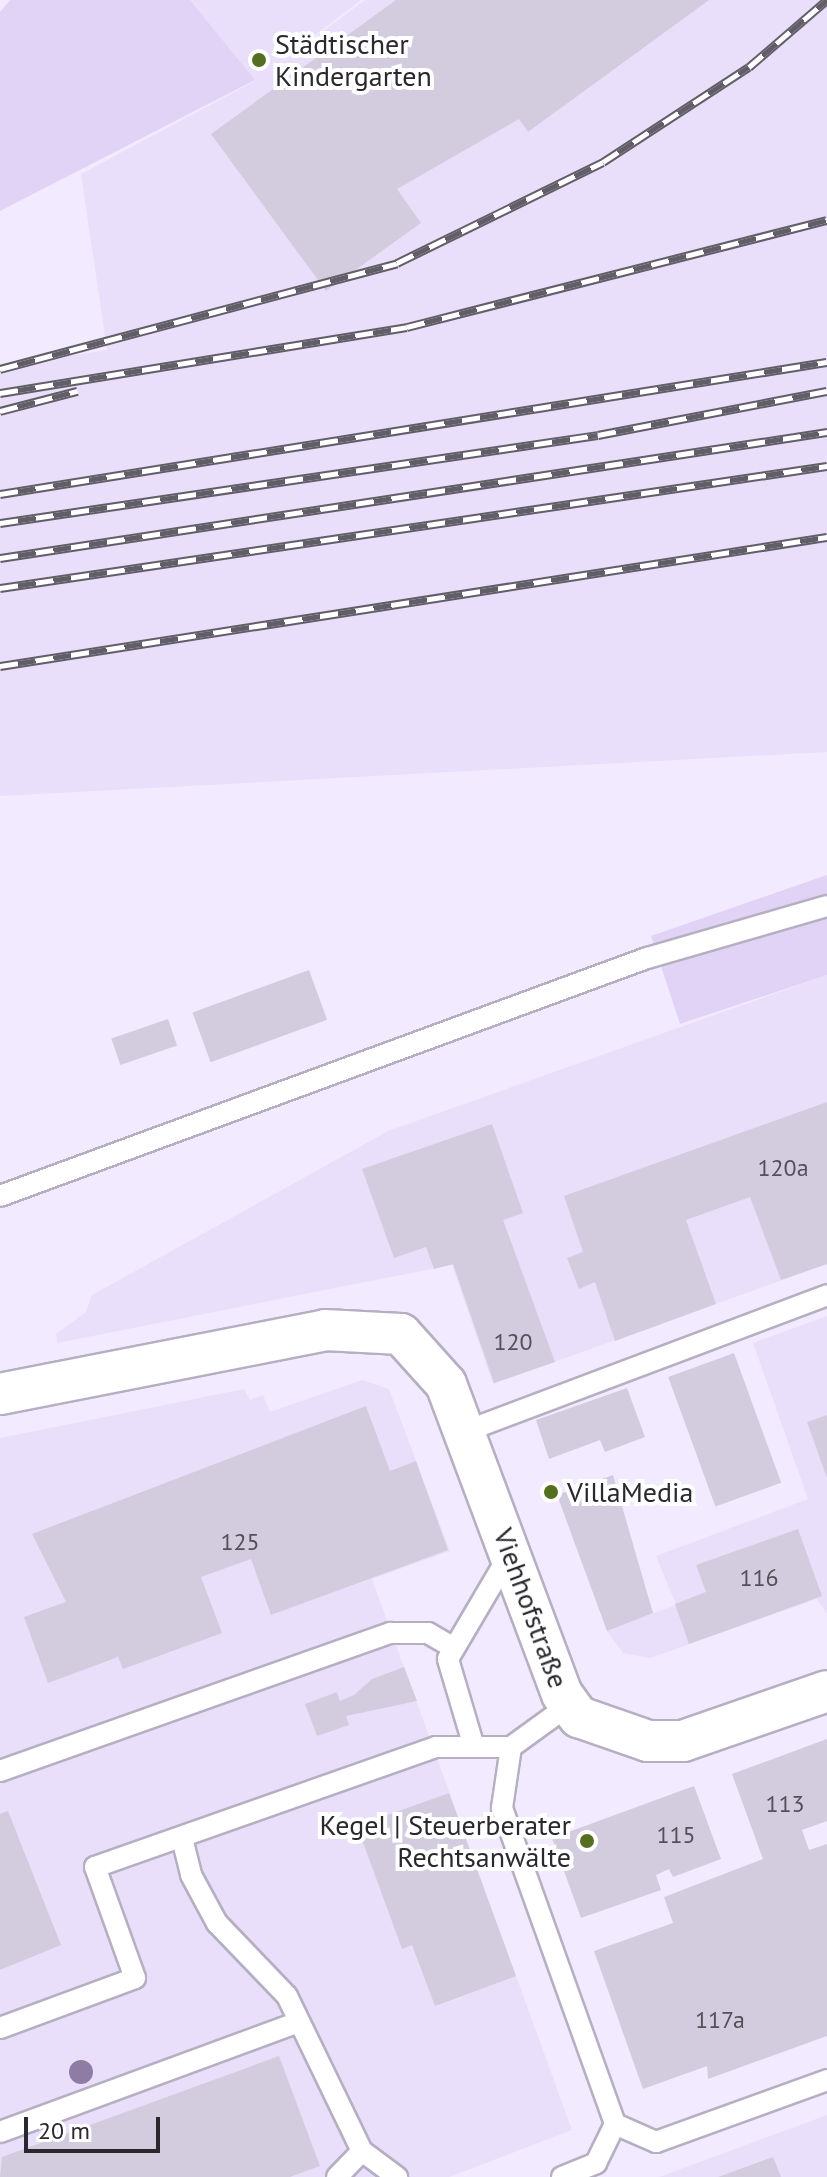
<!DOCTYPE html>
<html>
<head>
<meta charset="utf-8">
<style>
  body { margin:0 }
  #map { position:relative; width:827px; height:2177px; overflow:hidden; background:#f2ebff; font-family:"PT Sans",sans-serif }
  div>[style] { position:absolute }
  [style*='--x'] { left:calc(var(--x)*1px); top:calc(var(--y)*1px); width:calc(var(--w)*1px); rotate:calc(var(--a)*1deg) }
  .built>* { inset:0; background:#e9dffa }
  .green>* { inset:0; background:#e1d3f6 }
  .building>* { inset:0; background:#d3ccdf; transform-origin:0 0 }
  .roads { filter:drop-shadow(2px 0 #b6afc2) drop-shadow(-2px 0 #b6afc2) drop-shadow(0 2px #b6afc2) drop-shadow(0 -2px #b6afc2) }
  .service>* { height:20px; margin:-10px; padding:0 10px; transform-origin:10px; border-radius:10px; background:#fff }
  .minor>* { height:40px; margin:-20px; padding:0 20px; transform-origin:20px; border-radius:20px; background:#fff }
  .rail>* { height:9px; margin-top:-4.5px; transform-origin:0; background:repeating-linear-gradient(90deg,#fff 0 18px,#625e68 0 36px); box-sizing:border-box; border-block:2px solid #625e68 }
  .trees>* { width:24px; height:24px; margin:-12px; border-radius:50%; background:#8e7ca4 }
  .dots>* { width:22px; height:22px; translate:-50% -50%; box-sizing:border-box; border:4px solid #fff; border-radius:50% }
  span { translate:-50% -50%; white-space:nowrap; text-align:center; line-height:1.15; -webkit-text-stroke:8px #fff; paint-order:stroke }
  .number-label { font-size:24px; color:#54505a }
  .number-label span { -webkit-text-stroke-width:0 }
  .poi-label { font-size:28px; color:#2a272e }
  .left { translate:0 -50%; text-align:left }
  .right { translate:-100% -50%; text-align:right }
  .street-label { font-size:28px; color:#2a272e }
  .scale { position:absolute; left:24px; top:2117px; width:136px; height:36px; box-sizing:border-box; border:4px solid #2a272e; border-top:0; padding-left:10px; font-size:24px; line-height:28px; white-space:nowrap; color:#2a272e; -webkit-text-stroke:6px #fff; paint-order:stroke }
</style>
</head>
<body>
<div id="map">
  <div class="built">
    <div style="clip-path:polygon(190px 0,361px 0,261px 77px,365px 0,827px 0,827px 752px,0 796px,0 367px,389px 305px,107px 350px,81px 174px,255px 81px)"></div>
    <div style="clip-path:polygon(827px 975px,827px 1264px,493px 1384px,452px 1265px,57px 1343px,56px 1334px,86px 1312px,92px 1295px,388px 1131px)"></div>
    <div style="clip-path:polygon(827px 1316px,827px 1614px,817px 1599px,650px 1658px,623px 1653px,606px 1630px,676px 1605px,656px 1556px,808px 1499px,753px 1343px)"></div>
    <div style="clip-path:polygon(362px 1380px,389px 1389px,450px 1551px,372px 1579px,572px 2130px,449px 2177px,0 2177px,0 1438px,244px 1389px,250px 1400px,263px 1395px,270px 1412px)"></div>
    <div style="clip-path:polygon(827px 2115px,827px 2177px,659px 2177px)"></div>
  </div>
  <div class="green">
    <div style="clip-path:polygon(10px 0,190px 0,255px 80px,0 211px,0 12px)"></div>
    <div style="clip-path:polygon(827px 875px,827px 975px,680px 1024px,651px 936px)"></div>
  </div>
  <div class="building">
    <div style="clip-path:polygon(396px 0,709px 0,528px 132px,519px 119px,397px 189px,421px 223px,326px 291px,211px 134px)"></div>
    <div style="left:309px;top:970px;width:53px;height:124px;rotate:70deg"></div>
    <div style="left:168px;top:1019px;width:28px;height:60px;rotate:71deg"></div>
    <div style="clip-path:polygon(827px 1102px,827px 1264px,781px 1280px,750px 1197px,686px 1220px,716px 1304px,615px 1341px,595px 1282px,579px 1289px,567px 1258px,583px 1252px,564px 1196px)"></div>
    <div style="clip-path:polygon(492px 1124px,523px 1213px,503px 1220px,555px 1362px,494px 1383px,453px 1264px,434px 1269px,426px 1247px,394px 1258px,362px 1169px)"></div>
    <div style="left:734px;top:1353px;width:138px;height:70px;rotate:70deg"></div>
    <div style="clip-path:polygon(627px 1388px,645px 1437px,605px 1452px,600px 1440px,549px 1459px,536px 1420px)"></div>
    <div style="clip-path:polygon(366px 1406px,390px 1471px,416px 1461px,448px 1550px,271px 1615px,251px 1559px,201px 1577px,222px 1633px,123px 1669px,118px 1657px,48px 1683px,24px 1617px,66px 1602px,32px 1534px)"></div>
    <div style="clip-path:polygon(827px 1415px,827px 1478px,807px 1422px)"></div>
    <div style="clip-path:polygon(613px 1475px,653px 1613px,607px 1631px,557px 1495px)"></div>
    <div style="clip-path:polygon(798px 1529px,822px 1596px,689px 1644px,675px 1604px,706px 1592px,696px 1565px)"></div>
    <div style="clip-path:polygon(404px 1667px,417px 1701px,346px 1716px,349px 1725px,317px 1736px,305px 1704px,337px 1692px,340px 1701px,354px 1695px,372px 1679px)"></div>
    <div style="clip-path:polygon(827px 1739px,827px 1821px,802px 1830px,809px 1850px,827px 1844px,827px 2036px,708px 2079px,707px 2066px,643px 2089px,594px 1951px,673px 1923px,664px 1897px,763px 1859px,732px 1774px)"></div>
    <div style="clip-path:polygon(694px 1786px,721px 1859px,673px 1877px,669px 1869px,656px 1875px,661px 1890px,581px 1918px,552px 1838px)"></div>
    <div style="clip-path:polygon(449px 1793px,516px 1976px,435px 2006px,412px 1945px,402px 1949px,357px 1826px)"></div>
    <div style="clip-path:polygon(8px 1811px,61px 1945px,0 1970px,0 1814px)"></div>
    <div style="clip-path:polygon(279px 2056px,320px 2166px,290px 2177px,0 2177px,2px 2157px)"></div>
    <div style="clip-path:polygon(773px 2157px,781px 2177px,718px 2177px)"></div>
  </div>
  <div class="roads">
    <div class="service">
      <div style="--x:0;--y:1196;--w:689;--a:-20.2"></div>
      <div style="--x:647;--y:958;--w:187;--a:-16.1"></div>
      <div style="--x:466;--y:1431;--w:386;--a:-20.6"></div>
      <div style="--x:474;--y:1747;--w:92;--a:-106.5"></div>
      <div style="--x:448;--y:1659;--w:124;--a:-59.5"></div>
      <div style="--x:511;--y:1747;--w:62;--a:98.4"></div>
      <div style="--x:502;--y:1808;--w:336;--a:70.3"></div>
      <div style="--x:615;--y:2124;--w:45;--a:23.7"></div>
      <div style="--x:656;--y:2142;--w:182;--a:-19.9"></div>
      <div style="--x:0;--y:1771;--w:414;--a:-19.5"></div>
      <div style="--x:390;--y:1633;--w:38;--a:0"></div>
      <div style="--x:428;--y:1633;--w:30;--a:30"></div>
      <div style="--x:182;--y:1838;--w:38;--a:76"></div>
      <div style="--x:191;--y:1875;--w:55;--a:61.6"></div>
      <div style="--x:217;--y:1923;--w:101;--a:46.2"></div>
      <div style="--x:287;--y:1996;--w:172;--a:64.2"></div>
      <div style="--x:362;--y:2151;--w:44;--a:36.6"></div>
      <div style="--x:0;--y:2028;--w:144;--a:-20.3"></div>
      <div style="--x:135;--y:1978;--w:118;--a:-109.8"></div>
      <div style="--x:95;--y:1867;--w:361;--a:-19.4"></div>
      <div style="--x:436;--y:1747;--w:75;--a:0"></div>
      <div style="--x:511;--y:1747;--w:72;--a:-35.9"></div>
      <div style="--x:0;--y:2132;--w:316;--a:-20.2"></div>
      <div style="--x:337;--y:2177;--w:36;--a:-46"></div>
      <div style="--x:562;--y:2177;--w:37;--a:-22"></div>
      <div style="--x:596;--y:2163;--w:43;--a:-64"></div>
    </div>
    <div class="minor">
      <div style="--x:0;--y:1394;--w:331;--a:-11.1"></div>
      <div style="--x:325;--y:1330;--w:76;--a:3"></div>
      <div style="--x:401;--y:1334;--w:67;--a:48"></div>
      <div style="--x:446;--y:1384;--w:331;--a:69.5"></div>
      <div style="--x:562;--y:1694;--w:29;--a:54"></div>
      <div style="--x:579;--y:1717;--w:73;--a:19.2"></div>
      <div style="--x:648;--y:1741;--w:35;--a:0"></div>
      <div style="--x:683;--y:1741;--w:152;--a:-19.1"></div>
    </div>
  </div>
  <div class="rail">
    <div style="--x:0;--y:369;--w:411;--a:-14.9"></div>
    <div style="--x:397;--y:263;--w:229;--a:-26.1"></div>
    <div style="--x:603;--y:162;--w:174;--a:-33.1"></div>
    <div style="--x:749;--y:67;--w:103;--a:-40.7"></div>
    <div style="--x:0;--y:393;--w:412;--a:-9.2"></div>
    <div style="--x:407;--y:327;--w:433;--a:-14.3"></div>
    <div style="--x:0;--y:411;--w:80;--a:-14.6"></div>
    <div style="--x:0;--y:494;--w:837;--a:-9.07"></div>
    <div style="--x:0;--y:523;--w:604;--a:-8.37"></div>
    <div style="--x:598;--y:435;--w:233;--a:-10.9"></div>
    <div style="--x:0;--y:558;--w:837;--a:-8.66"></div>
    <div style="--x:0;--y:588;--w:836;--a:-8.39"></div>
    <div style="--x:0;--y:666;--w:837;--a:-8.87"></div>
  </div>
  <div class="trees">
    <div style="left:81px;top:2072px"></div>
  </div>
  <div class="dots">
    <div style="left:259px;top:60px;background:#556f21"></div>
    <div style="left:551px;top:1492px;background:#556f21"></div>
    <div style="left:587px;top:1841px;background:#556f21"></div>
  </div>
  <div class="number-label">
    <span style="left:783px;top:1168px">120a</span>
    <span style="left:513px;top:1342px">120</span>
    <span style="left:240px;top:1542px">125</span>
    <span style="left:759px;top:1578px">116</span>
    <span style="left:785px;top:1804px">113</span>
    <span style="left:676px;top:1835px">115</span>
    <span style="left:720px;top:2020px">117a</span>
  </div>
  <div class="poi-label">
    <span class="left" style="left:275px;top:60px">Städtischer<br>Kindergarten</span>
    <span class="left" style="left:567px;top:1492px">VillaMedia</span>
    <span class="right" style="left:571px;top:1841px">Kegel | Steuerberater<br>Rechtsanwälte</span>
  </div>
  <div class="street-label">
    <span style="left:531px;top:1608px;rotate:70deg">Viehhofstraße</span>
  </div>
  <div class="scale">20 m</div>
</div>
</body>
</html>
